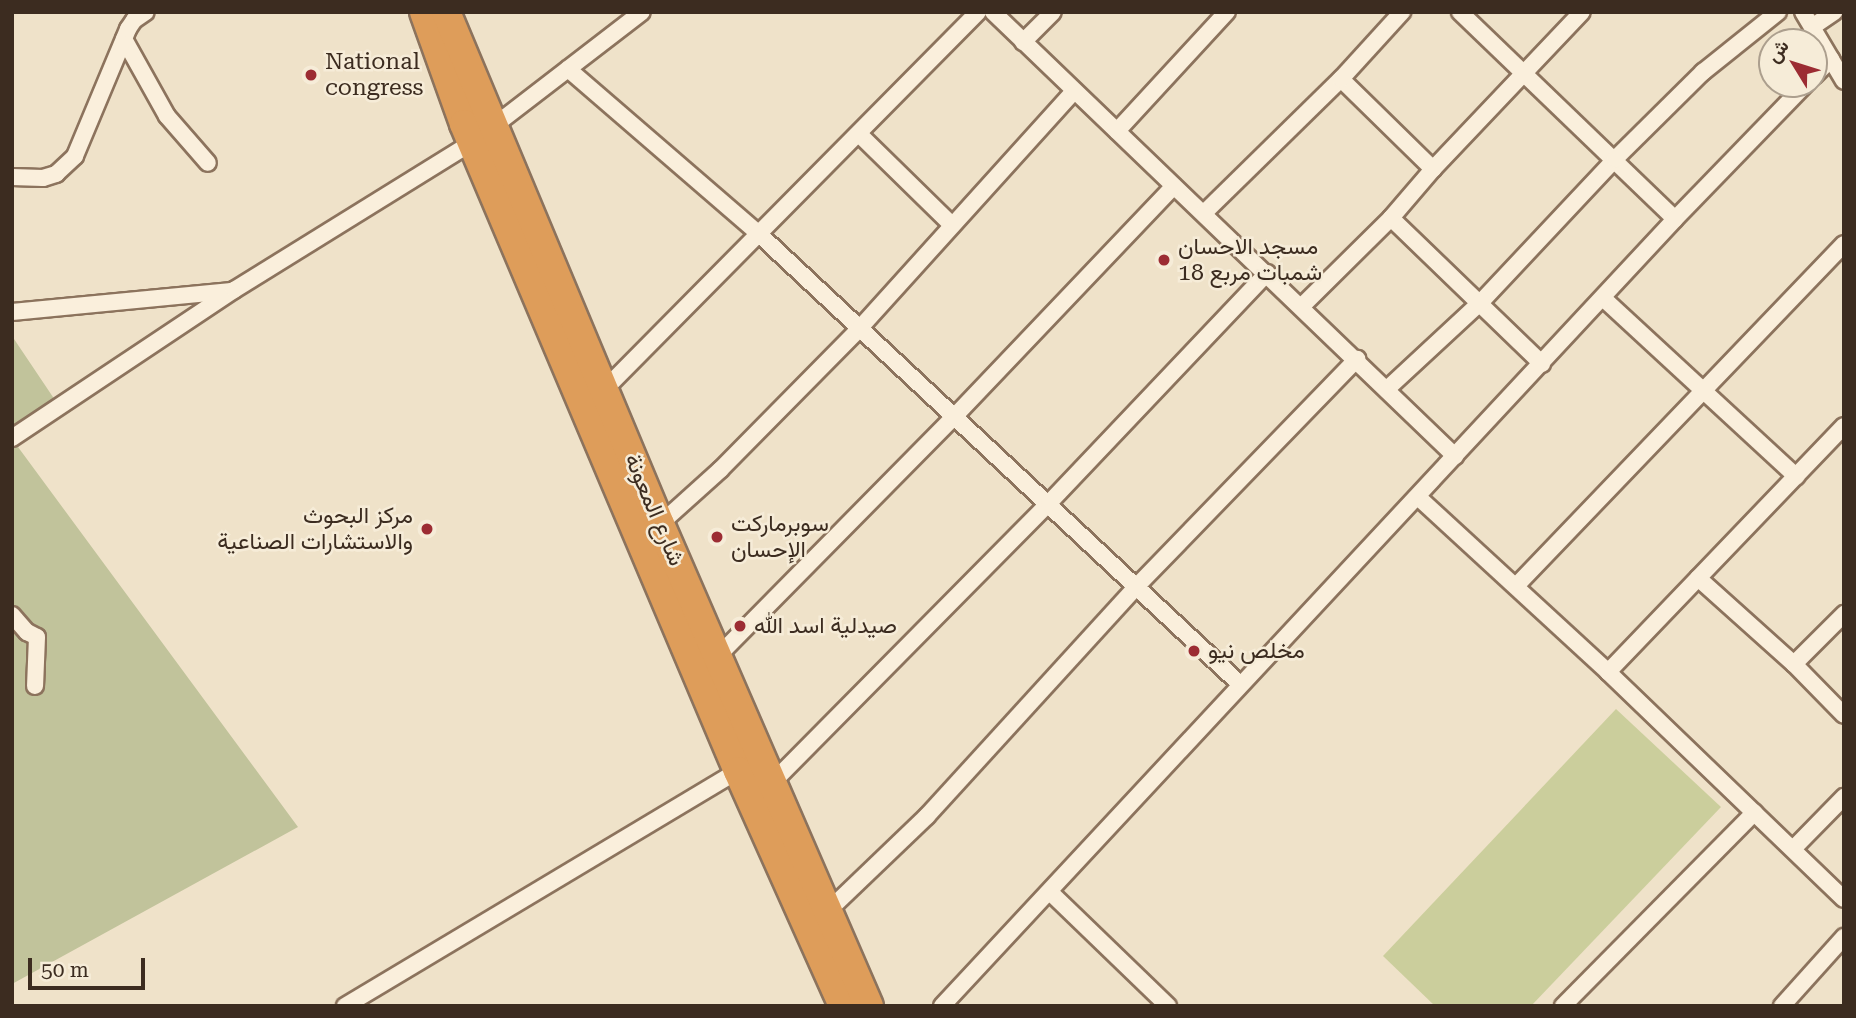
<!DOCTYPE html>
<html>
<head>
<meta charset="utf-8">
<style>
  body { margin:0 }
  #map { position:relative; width:1856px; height:1018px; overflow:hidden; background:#efe2c9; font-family:"Roboto Serif",Vazirmatn,serif }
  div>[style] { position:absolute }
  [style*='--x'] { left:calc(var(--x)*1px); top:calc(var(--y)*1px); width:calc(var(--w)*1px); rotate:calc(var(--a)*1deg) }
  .green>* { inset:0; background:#cbce9c }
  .cemetery>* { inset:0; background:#c1c39b }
  .roads { filter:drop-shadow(2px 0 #8c735d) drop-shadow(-2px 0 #8c735d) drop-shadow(0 2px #8c735d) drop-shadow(0 -2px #8c735d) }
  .street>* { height:16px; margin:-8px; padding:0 8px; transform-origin:8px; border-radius:8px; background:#faefdc }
  .highway>* { height:28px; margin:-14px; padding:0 14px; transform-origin:14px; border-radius:14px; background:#de9d5a }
  .dots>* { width:19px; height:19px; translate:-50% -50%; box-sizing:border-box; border:4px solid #f6ecd8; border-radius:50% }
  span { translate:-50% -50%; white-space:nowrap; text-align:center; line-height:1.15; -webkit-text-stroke:5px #f6ecd8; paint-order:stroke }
  .poi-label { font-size:23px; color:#3c2c20 }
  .left { translate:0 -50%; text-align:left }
  .right { translate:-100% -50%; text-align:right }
  .street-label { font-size:23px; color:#3c2c20 }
  .frame { position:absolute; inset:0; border:14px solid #3c2c20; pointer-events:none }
  .north { position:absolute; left:1758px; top:28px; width:70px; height:70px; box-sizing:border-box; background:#f6ecd8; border:2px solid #ac9f8e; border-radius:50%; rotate:308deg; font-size:19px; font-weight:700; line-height:28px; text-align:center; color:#3c2c20 }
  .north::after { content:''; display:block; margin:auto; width:24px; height:32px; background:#9c2c33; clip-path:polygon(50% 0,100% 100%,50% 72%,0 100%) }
  .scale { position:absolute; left:28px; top:958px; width:117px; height:32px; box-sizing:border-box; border:4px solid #3c2c20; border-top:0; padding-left:9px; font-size:21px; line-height:24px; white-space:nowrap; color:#3c2c20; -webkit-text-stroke:5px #f6ecd8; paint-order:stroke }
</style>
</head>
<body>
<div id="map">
  <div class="green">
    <div style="clip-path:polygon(1616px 709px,1721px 807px,1531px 1006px,1435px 1006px,1383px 956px)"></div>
  </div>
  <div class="cemetery">
    <div style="clip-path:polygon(12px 336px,59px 406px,18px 447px,298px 827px,12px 984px)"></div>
  </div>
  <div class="roads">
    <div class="street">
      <div style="--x:993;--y:12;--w:641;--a:43.86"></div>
      <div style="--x:1460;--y:12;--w:298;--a:43.9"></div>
      <div style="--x:1803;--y:12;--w:80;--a:59.3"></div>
      <div style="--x:1812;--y:27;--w:27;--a:-34"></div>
      <div style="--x:124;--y:39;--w:88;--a:60.8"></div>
      <div style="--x:167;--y:116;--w:62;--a:48.9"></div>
      <div style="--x:1023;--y:42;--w:42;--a:-45"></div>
      <div style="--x:568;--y:69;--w:254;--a:40.8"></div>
      <div style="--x:760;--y:235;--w:657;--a:43.09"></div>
      <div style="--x:1814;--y:76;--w:24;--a:-45"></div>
      <div style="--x:1341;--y:79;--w:129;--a:44.4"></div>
      <div style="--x:1117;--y:131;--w:162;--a:-47.3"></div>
      <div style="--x:860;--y:135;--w:129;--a:44.4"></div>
      <div style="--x:12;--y:177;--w:31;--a:2"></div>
      <div style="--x:43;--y:178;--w:14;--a:-17"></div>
      <div style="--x:56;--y:174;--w:26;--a:-43"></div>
      <div style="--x:75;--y:156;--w:138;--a:-67.3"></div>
      <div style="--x:128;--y:29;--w:11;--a:-56"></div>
      <div style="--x:134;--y:20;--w:14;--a:-34"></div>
      <div style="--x:1204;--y:213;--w:192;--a:-44.4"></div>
      <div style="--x:1341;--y:79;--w:91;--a:-47.7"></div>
      <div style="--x:1391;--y:218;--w:210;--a:44"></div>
      <div style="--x:1603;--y:298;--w:263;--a:42.7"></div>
      <div style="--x:1302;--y:306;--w:125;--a:-44.7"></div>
      <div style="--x:1391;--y:218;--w:65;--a:-49.4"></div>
      <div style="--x:1433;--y:169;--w:216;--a:-46.5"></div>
      <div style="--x:12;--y:312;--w:218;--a:-5.5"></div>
      <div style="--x:1387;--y:389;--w:127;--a:-42.8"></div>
      <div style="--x:1480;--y:303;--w:197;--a:-46.8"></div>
      <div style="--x:1615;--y:159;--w:124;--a:-44.7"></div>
      <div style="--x:1703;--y:72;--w:96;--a:-38.7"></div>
      <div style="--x:603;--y:391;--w:533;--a:-45.3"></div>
      <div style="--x:12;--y:438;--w:267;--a:-33.7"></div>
      <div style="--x:234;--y:290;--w:281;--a:-31.8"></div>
      <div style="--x:473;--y:142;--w:213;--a:-37.6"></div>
      <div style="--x:1418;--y:497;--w:258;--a:42.6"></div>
      <div style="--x:1608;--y:672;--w:327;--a:43.9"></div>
      <div style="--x:660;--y:524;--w:81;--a:-42"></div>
      <div style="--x:720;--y:470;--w:198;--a:-45.4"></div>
      <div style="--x:859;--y:329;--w:321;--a:-47.9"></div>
      <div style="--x:1698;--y:578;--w:129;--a:41.9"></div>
      <div style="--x:1794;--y:664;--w:71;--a:45.6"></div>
      <div style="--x:1516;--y:586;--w:474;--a:-46.2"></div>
      <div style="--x:12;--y:615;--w:23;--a:49"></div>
      <div style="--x:27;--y:632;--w:11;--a:27"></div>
      <div style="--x:37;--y:637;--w:49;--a:92.3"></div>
      <div style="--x:717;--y:657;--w:336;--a:-45.4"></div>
      <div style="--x:953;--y:418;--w:320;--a:-46.4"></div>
      <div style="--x:1794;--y:664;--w:71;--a:-45"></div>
      <div style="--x:1608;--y:672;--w:341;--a:-46.2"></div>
      <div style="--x:771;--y:784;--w:395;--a:-45.3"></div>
      <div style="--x:1049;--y:503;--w:317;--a:-46.5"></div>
      <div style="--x:1793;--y:849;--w:73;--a:-45.6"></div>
      <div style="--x:1050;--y:892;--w:164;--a:44"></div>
      <div style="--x:828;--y:911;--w:137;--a:-43.8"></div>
      <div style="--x:927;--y:816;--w:310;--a:-47.6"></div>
      <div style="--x:1136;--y:587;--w:318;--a:-45.9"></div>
      <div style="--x:345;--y:1006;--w:458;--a:-30.9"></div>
      <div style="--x:942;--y:1006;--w:1075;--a:-47.03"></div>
      <div style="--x:1675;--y:219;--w:188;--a:-45.9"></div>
      <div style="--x:1563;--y:1006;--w:272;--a:-45.3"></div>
      <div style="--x:1782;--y:1006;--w:93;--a:-48.1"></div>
    </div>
    <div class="highway">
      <div style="--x:424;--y:12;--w:119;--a:70.3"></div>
      <div style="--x:464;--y:124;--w:703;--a:67.05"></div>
      <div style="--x:738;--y:771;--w:257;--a:65.9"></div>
      <div style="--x:446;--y:12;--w:555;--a:67.32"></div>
      <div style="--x:660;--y:524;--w:525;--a:66.56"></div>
    </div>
  </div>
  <div class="dots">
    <div style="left:311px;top:75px;background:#9c2c33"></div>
    <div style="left:1164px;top:260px;background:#9c2c33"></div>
    <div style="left:427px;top:529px;background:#9c2c33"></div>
    <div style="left:717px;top:537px;background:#9c2c33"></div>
    <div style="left:740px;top:626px;background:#9c2c33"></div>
    <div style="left:1194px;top:651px;background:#9c2c33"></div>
  </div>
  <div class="poi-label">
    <span class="left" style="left:325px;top:75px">National<br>congress</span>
    <span class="left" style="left:1178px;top:260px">مسجد الاحسان<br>شمبات مربع 18</span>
    <span class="right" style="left:413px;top:529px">مركز البحوث<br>والاستشارات الصناعية</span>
    <span class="left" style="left:731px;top:537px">سوبرماركت<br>الإحسان</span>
    <span class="left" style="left:754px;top:626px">صيدلية اسد الله</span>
    <span class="left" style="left:1208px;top:651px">مخلص نيو</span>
  </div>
  <div class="street-label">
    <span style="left:654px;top:510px;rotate:67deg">شارع المعونة</span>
  </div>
  <div class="frame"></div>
  <div class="north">ش</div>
  <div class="scale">50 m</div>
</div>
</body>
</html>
